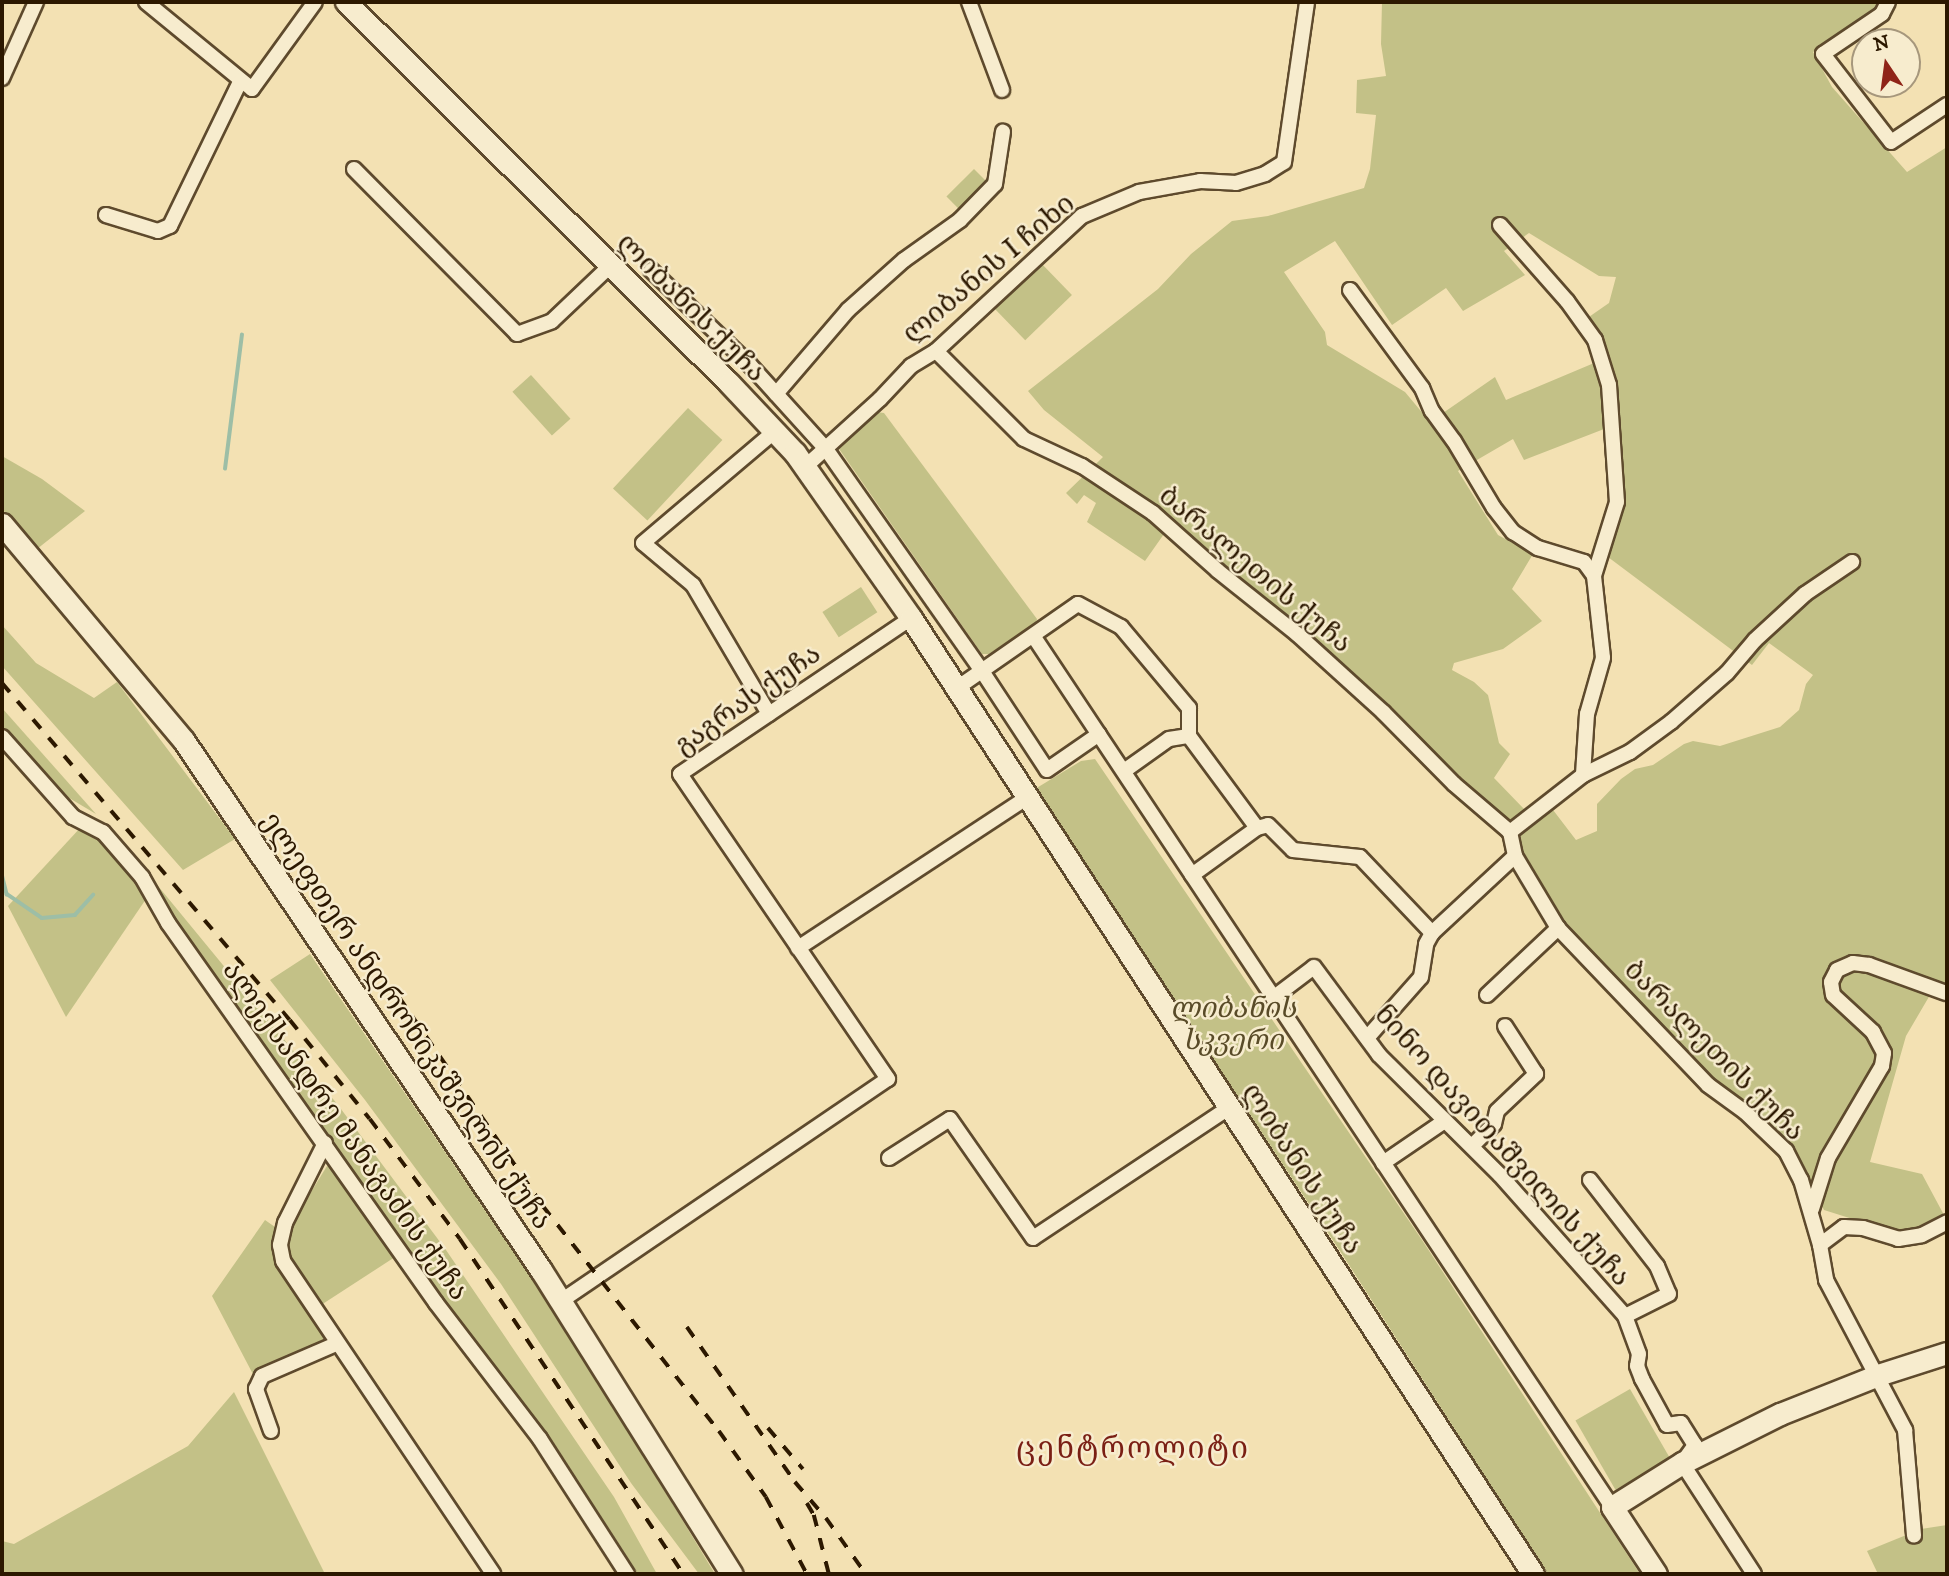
<!DOCTYPE html>
<html>
<head>
<meta charset="utf-8">
<style>
  body { margin:0 }
  #map { position:relative; width:1949px; height:1576px; overflow:hidden; background:#f3e1b3; font-family:"IM FELL DW Pica","Noto Serif Georgian",serif }
  div>[style] { position:absolute }
  [style*='--x'] { left:calc(var(--x)*1px); top:calc(var(--y)*1px); width:calc(var(--w)*1px); rotate:calc(var(--a)*1deg) }
  .green>* { inset:0; background:#c3c187; transform-origin:0 0 }
  .stream>* { height:3.5px; margin:-1.75px; padding:0 1.75px; transform-origin:1.75px; border-radius:1.75px; background:#9dbea6 }
  .roads { filter:drop-shadow(2px 0 #5e4a2d) drop-shadow(-2px 0 #5e4a2d) drop-shadow(0 2px #5e4a2d) drop-shadow(0 -2px #5e4a2d) }
  .street>* { height:14px; margin:-7px; padding:0 7px; transform-origin:7px; border-radius:7px; background:#f7ecce }
  .secondary>* { height:21px; margin:-10.5px; padding:0 10.5px; transform-origin:10.5px; border-radius:10.5px; background:#f7ecce }
  .rail>* { height:3.5px; margin-top:-1.75px; transform-origin:0; background:repeating-linear-gradient(90deg,#2c1800 0 12px,transparent 0 24px) }
  span { translate:-50% -50%; white-space:nowrap; text-align:center; line-height:1.15; -webkit-text-stroke:5px #f7ecce; paint-order:stroke }
  .street-label { font-size:28px; color:#2c1800 }
  .park-label { font-size:28px; color:#594b28; font-style:italic }
  .neighbourhood-label { font-size:30px; color:#7a1f14; letter-spacing:2px }
  .frame { position:absolute; inset:0; border:4px solid #2c1800; pointer-events:none }
  .north { position:absolute; left:1851px; top:28px; width:70px; height:70px; box-sizing:border-box; background:#f7ecce; border:2px solid #a6977c; border-radius:50%; rotate:347deg; font-size:19px; font-weight:700; line-height:28px; text-align:center; color:#2c1800 }
  .north::after { content:''; display:block; margin:auto; width:24px; height:32px; background:#8f2418; clip-path:polygon(50% 0,100% 100%,50% 72%,0 100%) }
</style>
</head>
<body>
<div id="map">
  <div class="green">
    <div style="clip-path:polygon(evenodd,1382px 2px,1880px 2px,1875px 12px,1813px 52px,1832px 87px,1907px 172px,1947px 147px,1947px 1002px,1930px 995px,1906px 1036px,1870px 1162px,1922px 1174px,1944px 1215px,1923px 1228px,1897px 1233px,1824px 1210px,1792px 1149px,1757px 1110px,1709px 1077px,1562px 922px,1520px 852px,1518px 836px,1550px 806px,1576px 840px,1597px 831px,1597px 804px,1621px 779px,1635px 769px,1653px 765px,1684px 744px,1693px 741px,1720px 746px,1780px 727px,1799px 710px,1806px 684px,1813px 675px,1769px 643px,1752px 665px,1608px 557px,1622px 514px,1617px 424px,1524px 460px,1513px 439px,1458px 471px,1498px 535px,1533px 554px,1512px 589px,1542px 621px,1503px 649px,1454px 663px,1452px 670px,1474px 682px,1488px 695px,1499px 743px,1510px 754px,1494px 778px,1525px 810px,1509px 828px,1171px 524px,1145px 561px,1087px 522px,1096px 503px,1084px 495px,1077px 504px,1066px 493px,1103px 457px,1044px 410px,1028px 391px,1158px 289px,1191px 254px,1232px 221px,1268px 216px,1364px 188px,1370px 169px,1376px 115px,1356px 113px,1357px 80px,1386px 76px,1381px 44px,1382px 2px,1529px 233px,1599px 276px,1616px 277px,1609px 303px,1586px 319px,1606px 358px,1506px 400px,1495px 377px,1430px 422px,1405px 392px,1327px 345px,1325px 332px,1284px 272px,1335px 241px,1392px 325px,1446px 288px,1463px 311px,1525px 275px,1504px 251px,1529px 233px)"></div>
    <div style="left:974px;top:169px;width:18px;height:39px;rotate:45deg"></div>
    <div style="left:1040px;top:262px;width:46px;height:65px;rotate:46deg"></div>
    <div style="left:531px;top:375px;width:59px;height:25px;rotate:48deg"></div>
    <div style="left:688px;top:408px;width:47px;height:110px;rotate:43deg"></div>
    <div style="clip-path:polygon(877px 412px,884px 413px,1037px 619px,1036px 623px,989px 654px,982px 654px,837px 446px)"></div>
    <div style="clip-path:polygon(2px 456px,42px 479px,85px 511px,37px 549px,2px 509px)"></div>
    <div style="left:861px;top:587px;width:30px;height:46px;rotate:57deg"></div>
    <div style="clip-path:polygon(2px 625px,36px 663px,94px 698px,117px 682px,235px 839px,183px 870px,2px 666px)"></div>
    <div style="clip-path:polygon(2px 708px,96px 814px,49px 786px,2px 729px)"></div>
    <div style="clip-path:polygon(1095px 759px,1422px 1240px,1640px 1574px,1548px 1574px,1340px 1251px,1035px 789px,1081px 761px)"></div>
    <div style="clip-path:polygon(81px 827px,99px 835px,146px 899px,66px 1017px,8px 906px)"></div>
    <div style="clip-path:polygon(149px 875px,338px 1105px,446px 1250px,614px 1497px,657px 1574px,633px 1574px,264px 1046px,178px 929px,162px 906px)"></div>
    <div style="clip-path:polygon(310px 954px,574px 1341px,715px 1574px,699px 1574px,631px 1483px,501px 1284px,365px 1100px,270px 980px)"></div>
    <div style="clip-path:polygon(327px 1166px,334px 1167px,395px 1257px,318px 1307px,296px 1273px,290px 1254px,290px 1239px,295px 1218px)"></div>
    <div style="clip-path:polygon(265px 1220px,275px 1227px,272px 1250px,283px 1277px,332px 1348px,257px 1382px,212px 1296px)"></div>
    <div style="left:1630px;top:1389px;width:80px;height:63px;rotate:60deg"></div>
    <div style="clip-path:polygon(234px 1392px,325px 1574px,2px 1574px,2px 1541px,14px 1544px,188px 1446px)"></div>
    <div style="clip-path:polygon(1947px 1525px,1947px 1574px,1878px 1574px,1867px 1551px,1921px 1529px)"></div>
  </div>
  <div class="stream">
    <div style="--x:225;--y:469;--w:135;--a:-82.8"></div>
    <div style="--x:2;--y:874;--w:21;--a:76"></div>
    <div style="--x:7;--y:894;--w:42;--a:34.4"></div>
    <div style="--x:42;--y:918;--w:33;--a:-5"></div>
    <div style="--x:75;--y:915;--w:27;--a:-48"></div>
  </div>
  <div class="roads">
    <div class="street">
      <div style="--x:146;--y:2;--w:137;--a:39.4"></div>
      <div style="--x:252;--y:89;--w:107;--a:-54.1"></div>
      <div style="--x:969;--y:2;--w:94;--a:69.4"></div>
      <div style="--x:1888;--y:2;--w:13;--a:117"></div>
      <div style="--x:1882;--y:14;--w:71;--a:145.9"></div>
      <div style="--x:1823;--y:54;--w:111;--a:52.3"></div>
      <div style="--x:1891;--y:142;--w:67;--a:-33.5"></div>
      <div style="--x:2;--y:78;--w:83;--a:-65.9"></div>
      <div style="--x:354;--y:169;--w:232;--a:45.3"></div>
      <div style="--x:517;--y:334;--w:37;--a:-20"></div>
      <div style="--x:552;--y:321;--w:79;--a:-43.5"></div>
      <div style="--x:106;--y:215;--w:54;--a:17.1"></div>
      <div style="--x:158;--y:231;--w:13;--a:-23"></div>
      <div style="--x:170;--y:226;--w:162;--a:-64.1"></div>
      <div style="--x:1500;--y:225;--w:101;--a:48.6"></div>
      <div style="--x:1567;--y:301;--w:48;--a:54.3"></div>
      <div style="--x:1595;--y:340;--w:47;--a:72.7"></div>
      <div style="--x:1609;--y:385;--w:117;--a:86.1"></div>
      <div style="--x:1617;--y:502;--w:77;--a:107.3"></div>
      <div style="--x:651;--y:270;--w:136;--a:43.8"></div>
      <div style="--x:749;--y:364;--w:115;--a:47.8"></div>
      <div style="--x:826;--y:449;--w:271;--a:54.9"></div>
      <div style="--x:982;--y:671;--w:118;--a:56.7"></div>
      <div style="--x:1047;--y:770;--w:63;--a:-34.7"></div>
      <div style="--x:1350;--y:290;--w:122;--a:53.7"></div>
      <div style="--x:1422;--y:388;--w:25;--a:67"></div>
      <div style="--x:1432;--y:411;--w:37;--a:54"></div>
      <div style="--x:1454;--y:441;--w:78;--a:59.2"></div>
      <div style="--x:1494;--y:508;--w:31;--a:52"></div>
      <div style="--x:1513;--y:532;--w:30;--a:33"></div>
      <div style="--x:1538;--y:548;--w:48;--a:16.9"></div>
      <div style="--x:1584;--y:562;--w:17;--a:54"></div>
      <div style="--x:1594;--y:576;--w:82;--a:83.7"></div>
      <div style="--x:1603;--y:658;--w:58;--a:105.9"></div>
      <div style="--x:1587;--y:714;--w:61;--a:93.8"></div>
      <div style="--x:1583;--y:775;--w:93;--a:142"></div>
      <div style="--x:936;--y:351;--w:124;--a:45"></div>
      <div style="--x:1024;--y:439;--w:64;--a:25"></div>
      <div style="--x:1082;--y:466;--w:85;--a:33.5"></div>
      <div style="--x:1153;--y:513;--w:87;--a:41.7"></div>
      <div style="--x:1218;--y:571;--w:101;--a:38.6"></div>
      <div style="--x:1297;--y:634;--w:116;--a:42.2"></div>
      <div style="--x:1383;--y:712;--w:101;--a:45.4"></div>
      <div style="--x:1454;--y:784;--w:74;--a:40.6"></div>
      <div style="--x:1510;--y:832;--w:25;--a:78"></div>
      <div style="--x:1515;--y:856;--w:84;--a:59.2"></div>
      <div style="--x:1558;--y:928;--w:217;--a:46.3"></div>
      <div style="--x:1708;--y:1085;--w:46;--a:36.1"></div>
      <div style="--x:1745;--y:1112;--w:57;--a:43.6"></div>
      <div style="--x:1786;--y:1151;--w:33;--a:63"></div>
      <div style="--x:1801;--y:1180;--w:68;--a:73.7"></div>
      <div style="--x:1820;--y:1245;--w:36;--a:80"></div>
      <div style="--x:1826;--y:1280;--w:170;--a:62.2"></div>
      <div style="--x:1905;--y:1430;--w:106;--a:85.1"></div>
      <div style="--x:776;--y:394;--w:111;--a:-49.4"></div>
      <div style="--x:848;--y:310;--w:75;--a:-41.8"></div>
      <div style="--x:904;--y:260;--w:69;--a:-35.5"></div>
      <div style="--x:960;--y:220;--w:50;--a:-45.8"></div>
      <div style="--x:995;--y:184;--w:53;--a:-81.3"></div>
      <div style="--x:805;--y:467;--w:101;--a:-42.2"></div>
      <div style="--x:880;--y:399;--w:45;--a:-46.8"></div>
      <div style="--x:911;--y:366;--w:29;--a:-31"></div>
      <div style="--x:936;--y:351;--w:199;--a:-42.8"></div>
      <div style="--x:1082;--y:216;--w:62;--a:-22.8"></div>
      <div style="--x:1139;--y:192;--w:62;--a:-10.2"></div>
      <div style="--x:1200;--y:181;--w:36;--a:3"></div>
      <div style="--x:1236;--y:183;--w:30;--a:-17"></div>
      <div style="--x:1265;--y:174;--w:22;--a:-32"></div>
      <div style="--x:1284;--y:162;--w:162;--a:-81.8"></div>
      <div style="--x:1034;--y:637;--w:1045;--a:56.4"></div>
      <div style="--x:957;--y:688;--w:147;--a:-34.8"></div>
      <div style="--x:1078;--y:604;--w:49;--a:28.1"></div>
      <div style="--x:1121;--y:627;--w:106;--a:50"></div>
      <div style="--x:1189;--y:708;--w:28;--a:90"></div>
      <div style="--x:1189;--y:736;--w:114;--a:53.5"></div>
      <div style="--x:1257;--y:828;--w:11;--a:-15"></div>
      <div style="--x:1268;--y:825;--w:35;--a:45"></div>
      <div style="--x:1293;--y:850;--w:67;--a:6"></div>
      <div style="--x:1360;--y:857;--w:105;--a:46.5"></div>
      <div style="--x:1432;--y:933;--w:113;--a:-42.9"></div>
      <div style="--x:769;--y:714;--w:150;--a:-120.5"></div>
      <div style="--x:693;--y:585;--w:65;--a:-140"></div>
      <div style="--x:643;--y:543;--w:173;--a:-40.3"></div>
      <div style="--x:2;--y:737;--w:107;--a:48.4"></div>
      <div style="--x:73;--y:817;--w:34;--a:27"></div>
      <div style="--x:103;--y:832;--w:60;--a:49.1"></div>
      <div style="--x:142;--y:877;--w:53;--a:60.5"></div>
      <div style="--x:168;--y:923;--w:465;--a:54.8"></div>
      <div style="--x:436;--y:1303;--w:171;--a:52.6"></div>
      <div style="--x:540;--y:1439;--w:161;--a:57.2"></div>
      <div style="--x:1124;--y:771;--w:55;--a:-35.4"></div>
      <div style="--x:1169;--y:739;--w:20;--a:-9"></div>
      <div style="--x:1583;--y:775;--w:52;--a:-26.1"></div>
      <div style="--x:1630;--y:752;--w:51;--a:-36.2"></div>
      <div style="--x:1671;--y:722;--w:74;--a:-41.2"></div>
      <div style="--x:1727;--y:673;--w:43;--a:-49.7"></div>
      <div style="--x:1755;--y:640;--w:68;--a:-42.6"></div>
      <div style="--x:1805;--y:594;--w:57;--a:-34.2"></div>
      <div style="--x:1192;--y:875;--w:80;--a:-35.9"></div>
      <div style="--x:798;--y:948;--w:275;--a:-33.3"></div>
      <div style="--x:1487;--y:995;--w:98;--a:-43.3"></div>
      <div style="--x:1273;--y:998;--w:51;--a:-37.1"></div>
      <div style="--x:1314;--y:967;--w:109;--a:53.5"></div>
      <div style="--x:1379;--y:1055;--w:170;--a:44.8"></div>
      <div style="--x:1500;--y:1175;--w:188;--a:48.4"></div>
      <div style="--x:1625;--y:1316;--w:40;--a:69.8"></div>
      <div style="--x:1639;--y:1354;--w:12;--a:99"></div>
      <div style="--x:1637;--y:1366;--w:14;--a:69"></div>
      <div style="--x:1642;--y:1379;--w:52;--a:61.5"></div>
      <div style="--x:1667;--y:1425;--w:14;--a:-8"></div>
      <div style="--x:1681;--y:1423;--w:26;--a:58"></div>
      <div style="--x:1695;--y:1445;--w:22;--a:126"></div>
      <div style="--x:1682;--y:1463;--w:132;--a:57"></div>
      <div style="--x:1367;--y:1038;--w:81;--a:-48.5"></div>
      <div style="--x:1421;--y:977;--w:33;--a:-81"></div>
      <div style="--x:1426;--y:944;--w:13;--a:-61"></div>
      <div style="--x:325;--y:1143;--w:89;--a:116.6"></div>
      <div style="--x:285;--y:1223;--w:23;--a:103"></div>
      <div style="--x:280;--y:1245;--w:16;--a:79"></div>
      <div style="--x:283;--y:1261;--w:377;--a:56.1"></div>
      <div style="--x:1472;--y:1146;--w:31;--a:-45"></div>
      <div style="--x:1494;--y:1124;--w:13;--a:-77"></div>
      <div style="--x:1497;--y:1111;--w:54;--a:-43.5"></div>
      <div style="--x:1536;--y:1074;--w:57;--a:-122.9"></div>
      <div style="--x:889;--y:1158;--w:72;--a:-32.6"></div>
      <div style="--x:950;--y:1119;--w:145;--a:55.1"></div>
      <div style="--x:1033;--y:1238;--w:235;--a:-33.6"></div>
      <div style="--x:1383;--y:1163;--w:73;--a:-34.3"></div>
      <div style="--x:1590;--y:1180;--w:109;--a:52.1"></div>
      <div style="--x:1657;--y:1266;--w:30;--a:67"></div>
      <div style="--x:1669;--y:1294;--w:49;--a:153.4"></div>
      <div style="--x:1812;--y:1209;--w:53;--a:-72.6"></div>
      <div style="--x:1828;--y:1158;--w:107;--a:-59.6"></div>
      <div style="--x:1882;--y:1066;--w:13;--a:-81"></div>
      <div style="--x:1884;--y:1053;--w:24;--a:-118"></div>
      <div style="--x:1873;--y:1032;--w:54;--a:-137.2"></div>
      <div style="--x:1833;--y:995;--w:13;--a:-99"></div>
      <div style="--x:1831;--y:982;--w:13;--a:-63"></div>
      <div style="--x:1837;--y:970;--w:17;--a:-24"></div>
      <div style="--x:1853;--y:963;--w:16;--a:7"></div>
      <div style="--x:1869;--y:965;--w:82;--a:20"></div>
      <div style="--x:1820;--y:1245;--w:30;--a:-37"></div>
      <div style="--x:1844;--y:1227;--w:19;--a:3"></div>
      <div style="--x:1863;--y:1228;--w:37;--a:17"></div>
      <div style="--x:1898;--y:1239;--w:24;--a:-9"></div>
      <div style="--x:1922;--y:1235;--w:28;--a:-27"></div>
      <div style="--x:561;--y:1301;--w:395;--a:-34.2"></div>
      <div style="--x:888;--y:1079;--w:369;--a:-124.3"></div>
      <div style="--x:680;--y:774;--w:279;--a:-34"></div>
      <div style="--x:271;--y:1431;--w:45;--a:-109.7"></div>
      <div style="--x:256;--y:1389;--w:14;--a:-65"></div>
      <div style="--x:262;--y:1376;--w:81;--a:-23.4"></div>
    </div>
    <div class="secondary">
      <div style="--x:346;--y:2;--w:540;--a:44.85"></div>
      <div style="--x:729;--y:383;--w:96;--a:46.7"></div>
      <div style="--x:795;--y:453;--w:202;--a:54.9"></div>
      <div style="--x:911;--y:618;--w:1141;--a:56.95"></div>
      <div style="--x:2;--y:524;--w:283;--a:50"></div>
      <div style="--x:184;--y:741;--w:638;--a:55.99"></div>
      <div style="--x:541;--y:1270;--w:359;--a:57.9"></div>
      <div style="--x:1656;--y:1574;--w:80;--a:-123.3"></div>
      <div style="--x:1612;--y:1507;--w:83;--a:-32.2"></div>
      <div style="--x:1682;--y:1463;--w:110;--a:-26.6"></div>
      <div style="--x:1780;--y:1414;--w:105;--a:-21.7"></div>
      <div style="--x:1878;--y:1375;--w:72;--a:-17.7"></div>
    </div>
  </div>
  <div class="rail">
    <div style="--x:2;--y:683;--w:443;--a:49.5"></div>
    <div style="--x:290;--y:1020;--w:127;--a:51.1"></div>
    <div style="--x:370;--y:1119;--w:150;--a:53.1"></div>
    <div style="--x:460;--y:1239;--w:402;--a:56.3"></div>
    <div style="--x:399;--y:997;--w:254;--a:55.4"></div>
    <div style="--x:543;--y:1206;--w:286;--a:52"></div>
    <div style="--x:719;--y:1431;--w:81;--a:54.5"></div>
    <div style="--x:766;--y:1497;--w:87;--a:62"></div>
    <div style="--x:687;--y:1327;--w:189;--a:55.1"></div>
    <div style="--x:795;--y:1482;--w:48;--a:49.3"></div>
    <div style="--x:826;--y:1518;--w:69;--a:54.5"></div>
    <div style="--x:768;--y:1428;--w:54;--a:49.5"></div>
    <div style="--x:807;--y:1503;--w:14;--a:60"></div>
    <div style="--x:814;--y:1515;--w:61;--a:75.7"></div>
  </div>
  <div class="street-label">
    <span style="left:989px;top:269px;rotate:-40deg">ლიბანის I ჩიხი</span>
    <span style="left:691px;top:308px;rotate:45deg">ლიბანის ქუჩა</span>
    <span style="left:1255px;top:570px;rotate:40deg">ბარალეთის ქუჩა</span>
    <span style="left:748px;top:700px;rotate:-35deg">გაგრას ქუჩა</span>
    <span style="left:406px;top:1021px;rotate:56deg">ელეფთერ ანდრონიკაშვილის ქუჩა</span>
    <span style="left:1714px;top:1051px;rotate:45deg">ბარალეთის ქუჩა</span>
    <span style="left:345px;top:1131px;rotate:55deg">ალექსანდრე მანაგაძის ქუჩა</span>
    <span style="left:1502px;top:1146px;rotate:48deg">ნინო დავითაშვილის ქუჩა</span>
    <span style="left:1302px;top:1169px;rotate:57deg">ლიბანის ქუჩა</span>
  </div>
  <div class="park-label">
    <span style="left:1233px;top:1025px">ლიბანის<br>სკვერი</span>
  </div>
  <div class="neighbourhood-label">
    <span style="left:1133px;top:1450px">ცენტროლიტი</span>
  </div>
  <div class="frame"></div>
  <div class="north">N</div>
</div>
</body>
</html>
